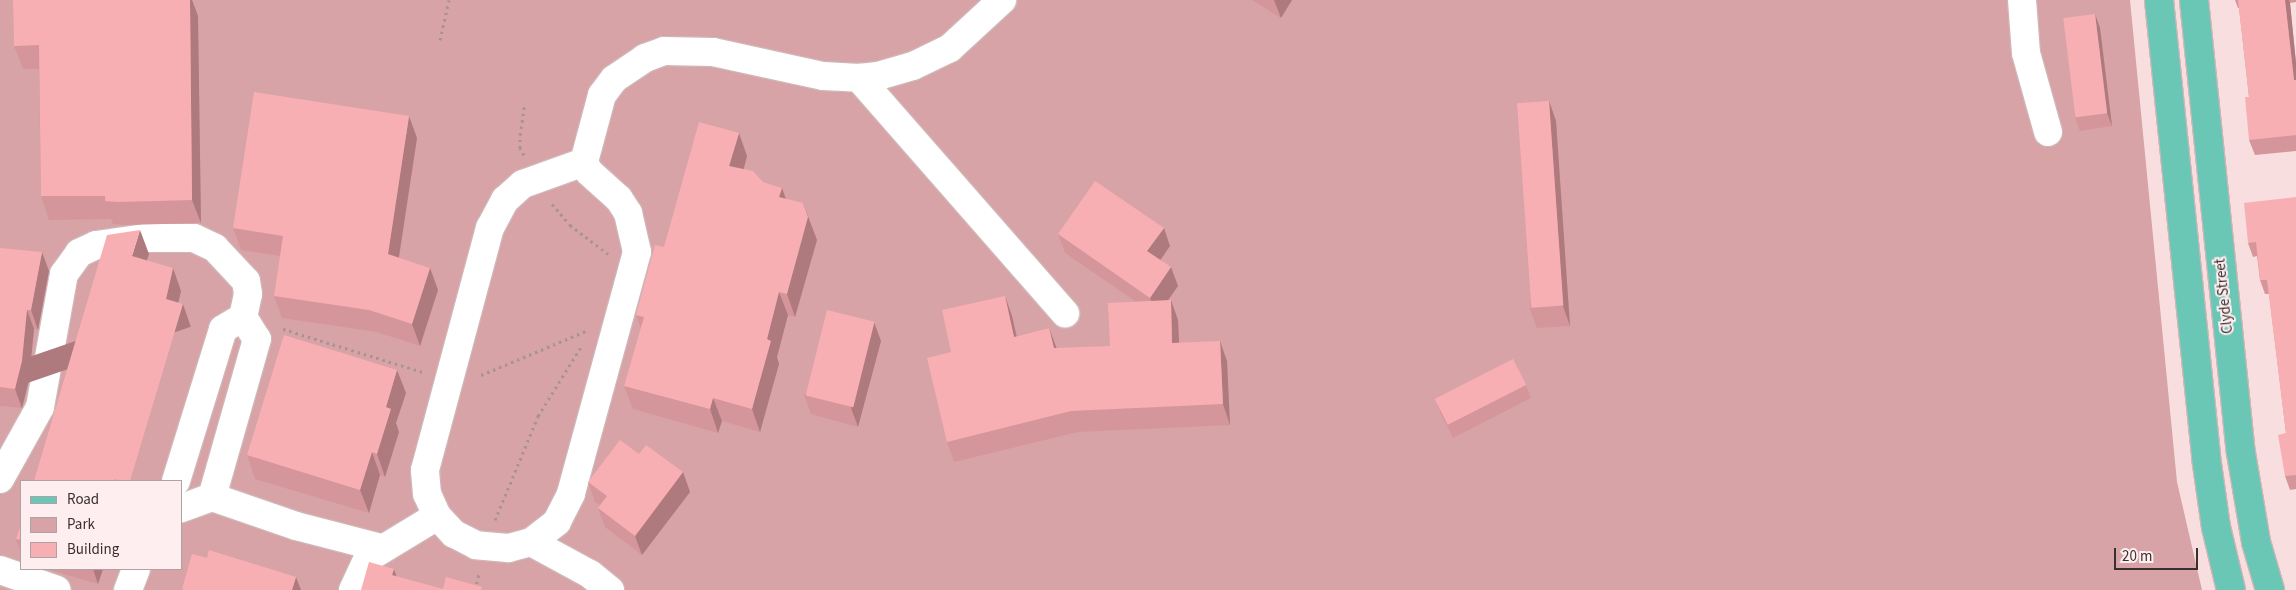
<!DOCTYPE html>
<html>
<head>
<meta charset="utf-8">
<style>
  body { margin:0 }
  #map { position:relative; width:2296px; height:590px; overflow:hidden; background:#f9dedf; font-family:"Source Sans 3",sans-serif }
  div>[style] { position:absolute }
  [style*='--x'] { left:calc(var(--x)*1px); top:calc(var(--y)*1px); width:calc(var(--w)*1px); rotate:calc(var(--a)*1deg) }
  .green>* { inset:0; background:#d7a3a6 }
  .path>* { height:3px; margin-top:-1.5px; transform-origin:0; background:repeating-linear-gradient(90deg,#a79393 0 2.5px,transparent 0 6.5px) }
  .roads { filter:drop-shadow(1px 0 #d0b6b7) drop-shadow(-1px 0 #d0b6b7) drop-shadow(0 1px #d0b6b7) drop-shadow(0 -1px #d0b6b7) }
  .minor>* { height:28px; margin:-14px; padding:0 14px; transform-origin:14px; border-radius:14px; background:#fff }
  .major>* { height:28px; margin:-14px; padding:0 14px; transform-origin:14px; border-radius:14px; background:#6bc7b5 }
  .wall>* { inset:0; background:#d5969b }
  .shaded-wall>* { inset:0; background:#ae7a7e; transform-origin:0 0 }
  .building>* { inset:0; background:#f8afb4; transform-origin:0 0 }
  span { translate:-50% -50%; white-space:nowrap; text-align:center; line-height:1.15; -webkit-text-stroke:4px #feeeef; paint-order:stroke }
  .street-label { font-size:15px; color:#392f2f }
  .legend { position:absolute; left:20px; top:480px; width:162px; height:90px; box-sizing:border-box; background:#feeeef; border:1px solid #afa2a2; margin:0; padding:6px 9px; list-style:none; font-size:15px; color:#392f2f }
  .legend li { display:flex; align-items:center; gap:10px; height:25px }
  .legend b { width:25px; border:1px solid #afa2a2 }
  .scale { position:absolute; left:2114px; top:548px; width:84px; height:22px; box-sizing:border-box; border:2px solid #392f2f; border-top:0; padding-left:6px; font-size:15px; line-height:18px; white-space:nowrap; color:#392f2f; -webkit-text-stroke:4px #feeeef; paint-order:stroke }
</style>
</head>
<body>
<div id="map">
  <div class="green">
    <div style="clip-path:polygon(evenodd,0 0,2130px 0,2177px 482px,2202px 590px,0 590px,0 0,21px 481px,181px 481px,181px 569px,21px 569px,21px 481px)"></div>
  </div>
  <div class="path">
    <div style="--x:440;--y:40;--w:41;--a:-77.3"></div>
    <div style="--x:524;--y:155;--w:8;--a:-120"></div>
    <div style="--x:520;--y:148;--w:13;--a:-90"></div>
    <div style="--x:520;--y:135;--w:30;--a:-81"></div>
    <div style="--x:552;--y:204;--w:28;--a:49"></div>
    <div style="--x:570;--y:225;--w:48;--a:37.3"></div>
    <div style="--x:283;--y:329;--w:146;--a:17.1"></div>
    <div style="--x:481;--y:375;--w:116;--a:-22.8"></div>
    <div style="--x:495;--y:520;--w:113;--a:-67.5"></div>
    <div style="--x:538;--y:416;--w:81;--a:-58.1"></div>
    <div style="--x:475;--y:590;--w:16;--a:-76"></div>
  </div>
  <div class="roads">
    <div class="minor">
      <div style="--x:2022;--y:0;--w:53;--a:85.7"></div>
      <div style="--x:2026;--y:53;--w:82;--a:74.4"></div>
      <div style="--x:859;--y:78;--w:313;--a:48.8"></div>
      <div style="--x:584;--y:162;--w:11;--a:63"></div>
      <div style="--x:589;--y:172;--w:40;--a:42"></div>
      <div style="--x:619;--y:199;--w:17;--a:57"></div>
      <div style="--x:628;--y:213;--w:40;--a:77"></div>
      <div style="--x:637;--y:252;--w:251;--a:105.3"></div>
      <div style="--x:571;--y:494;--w:31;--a:117"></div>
      <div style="--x:557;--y:522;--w:33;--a:142"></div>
      <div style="--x:531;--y:542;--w:24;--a:165"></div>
      <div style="--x:508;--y:548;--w:32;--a:-175"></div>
      <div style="--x:476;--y:545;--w:25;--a:-153"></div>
      <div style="--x:454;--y:534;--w:25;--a:-133"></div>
      <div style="--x:437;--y:516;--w:24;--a:-114"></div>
      <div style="--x:427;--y:494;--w:24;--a:-95"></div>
      <div style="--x:425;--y:470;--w:251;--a:-75"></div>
      <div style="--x:490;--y:228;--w:32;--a:-62"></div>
      <div style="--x:505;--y:200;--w:24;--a:-42"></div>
      <div style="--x:523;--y:184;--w:65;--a:-19.8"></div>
      <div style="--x:584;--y:162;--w:69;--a:-75"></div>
      <div style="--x:602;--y:95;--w:20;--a:-53"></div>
      <div style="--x:614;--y:79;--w:37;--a:-34"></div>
      <div style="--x:645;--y:58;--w:20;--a:-20"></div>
      <div style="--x:664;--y:51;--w:49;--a:1.2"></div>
      <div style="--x:713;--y:52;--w:113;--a:12.3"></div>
      <div style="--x:823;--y:76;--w:36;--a:3"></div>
      <div style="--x:859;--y:78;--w:19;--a:-6"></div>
      <div style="--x:878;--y:76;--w:36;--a:-16"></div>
      <div style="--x:913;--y:66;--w:41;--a:-25.9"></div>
      <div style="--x:950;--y:48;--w:71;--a:-42.7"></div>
      <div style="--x:0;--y:479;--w:82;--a:-60.9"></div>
      <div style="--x:40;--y:407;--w:135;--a:-79.8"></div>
      <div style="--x:64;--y:274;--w:26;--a:-54"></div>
      <div style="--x:79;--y:253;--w:19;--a:-25"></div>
      <div style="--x:96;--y:245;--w:49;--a:-8.1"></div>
      <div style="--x:145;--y:238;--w:49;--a:0"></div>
      <div style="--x:194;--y:238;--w:23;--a:25"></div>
      <div style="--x:215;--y:248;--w:45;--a:46.8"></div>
      <div style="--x:246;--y:281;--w:13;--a:81"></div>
      <div style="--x:248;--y:294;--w:24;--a:102"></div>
      <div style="--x:176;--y:481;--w:159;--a:-72.8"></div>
      <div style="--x:223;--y:329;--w:23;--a:-31"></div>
      <div style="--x:243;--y:317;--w:26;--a:58"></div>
      <div style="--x:257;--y:339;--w:164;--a:105.9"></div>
      <div style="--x:212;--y:497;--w:33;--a:160"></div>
      <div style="--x:212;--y:497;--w:89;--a:19"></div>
      <div style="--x:296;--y:526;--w:88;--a:14.5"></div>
      <div style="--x:531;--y:542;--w:67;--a:28.5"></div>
      <div style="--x:590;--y:574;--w:26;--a:39"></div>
      <div style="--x:0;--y:570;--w:60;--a:19.3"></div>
      <div style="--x:128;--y:590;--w:22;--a:-69"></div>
      <div style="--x:353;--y:590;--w:35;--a:-65"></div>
      <div style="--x:368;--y:558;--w:81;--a:-31.3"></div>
    </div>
    <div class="major">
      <div style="--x:2159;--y:0;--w:459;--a:84.1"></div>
      <div style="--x:2206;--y:457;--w:71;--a:81.9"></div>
      <div style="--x:2216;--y:527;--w:65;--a:76.6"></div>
      <div style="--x:2194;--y:0;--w:455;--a:84.1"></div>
      <div style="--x:2241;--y:453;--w:90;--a:80.4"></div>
      <div style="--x:2256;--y:542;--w:50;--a:73.7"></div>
    </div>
  </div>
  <div class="wall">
    <div style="clip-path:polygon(13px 0,192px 0,198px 16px,201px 223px,126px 225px,113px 224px,111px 219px,49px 220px,41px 196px,39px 69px,23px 69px,14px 46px)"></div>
    <div style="clip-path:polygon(1252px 0,1292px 0,1281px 18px)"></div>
    <div style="clip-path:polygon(2235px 0,2296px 0,2296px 2px,2290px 3px,2296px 63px,2296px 151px,2255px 155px,2249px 140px,2249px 97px,2239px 8px,2238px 8px)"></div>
    <div style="clip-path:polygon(2095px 14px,2100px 28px,2112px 126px,2080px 131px,2075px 117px)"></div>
    <div style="clip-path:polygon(1549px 101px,1556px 121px,1570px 326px,1537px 328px,1530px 309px)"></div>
    <div style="clip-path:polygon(417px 138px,399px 258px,430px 268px,438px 290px,420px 346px,377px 332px,282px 318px,274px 296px,280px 256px,241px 250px,233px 228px)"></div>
    <div style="clip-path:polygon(747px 156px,744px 169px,763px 182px,782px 188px,786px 199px,817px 240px,795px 317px,788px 315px,777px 357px,779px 364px,760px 432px,722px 421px,718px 433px,633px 409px,624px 386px,641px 329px,636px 315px,664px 247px)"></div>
    <div style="clip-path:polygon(2296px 197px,2296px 489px,2290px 490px,2285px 476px,2286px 433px,2269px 294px,2265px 294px,2260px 280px,2257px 256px,2253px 257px,2248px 243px)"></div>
    <div style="clip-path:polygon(1058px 234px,1170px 246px,1161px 260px,1178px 286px,1168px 300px,1178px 320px,1179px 342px,1227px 361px,1230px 425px,1078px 432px,954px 462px,947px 442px,951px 352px,1005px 296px,1012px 316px,1017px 336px,1049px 328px,1056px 348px,1110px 346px,1135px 301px,1065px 253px)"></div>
    <div style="clip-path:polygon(0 248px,49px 271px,38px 330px,34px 329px,29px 380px,22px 408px,0 406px)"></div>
    <div style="clip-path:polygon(881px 341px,858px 427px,811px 414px,804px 395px)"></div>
    <div style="clip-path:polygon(397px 370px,406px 393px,396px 423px,399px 432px,385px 477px,380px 475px,369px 513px,255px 479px,247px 455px)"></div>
    <div style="clip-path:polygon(1526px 385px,1531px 398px,1453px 438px,1440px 412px,1435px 399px)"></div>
    <div style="clip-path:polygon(639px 454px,683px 472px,690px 492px,642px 555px,605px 527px,598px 508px,600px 505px,595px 502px,588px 482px)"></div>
    <div style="clip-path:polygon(21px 523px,21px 552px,16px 539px)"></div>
    <div style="clip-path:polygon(47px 569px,103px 569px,98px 584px)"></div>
  </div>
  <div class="shaded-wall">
    <div style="clip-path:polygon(190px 0,192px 0,198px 16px,201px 223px,192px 200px)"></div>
    <div style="clip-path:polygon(1274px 0,1292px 0,1281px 18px)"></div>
    <div style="clip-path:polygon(2285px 0,2289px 0,2290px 3px,2296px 63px,2296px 86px,2294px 80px)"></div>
    <div style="clip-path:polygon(2095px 14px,2100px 28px,2112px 126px,2107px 113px)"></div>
    <div style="clip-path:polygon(1549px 101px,1556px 121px,1570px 326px,1563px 306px)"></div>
    <div style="clip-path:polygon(409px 116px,417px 138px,396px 276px,388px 254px)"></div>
    <div style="clip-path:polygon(739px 133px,747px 156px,738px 190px,729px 166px)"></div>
    <div style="clip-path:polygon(782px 188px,790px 211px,779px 197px)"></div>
    <div style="clip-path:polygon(803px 203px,817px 240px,795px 317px,787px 294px)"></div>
    <div style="clip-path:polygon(1164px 228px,1170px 246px,1154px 269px,1147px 251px)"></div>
    <div style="clip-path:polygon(140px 230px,149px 254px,141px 279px,132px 256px)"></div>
    <div style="clip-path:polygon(42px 252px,49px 271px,38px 330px,31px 310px)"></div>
    <div style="clip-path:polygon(1171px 267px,1178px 286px,1157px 316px,1150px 298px)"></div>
    <div style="clip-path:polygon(173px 268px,181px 291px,174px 322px,166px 299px)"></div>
    <div style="clip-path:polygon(430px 268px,438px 290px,420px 346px,412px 324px)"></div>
    <div style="clip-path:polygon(779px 292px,788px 315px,777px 357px,779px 364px,760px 432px,752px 409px,767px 339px)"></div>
    <div style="clip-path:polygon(1005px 296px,1012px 316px,1021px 357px,1014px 337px)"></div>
    <div style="clip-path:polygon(1171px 300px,1178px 320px,1180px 363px,1172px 343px)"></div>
    <div style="left:183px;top:304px;width:24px;height:185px;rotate:71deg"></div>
    <div style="clip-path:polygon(27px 310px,34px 329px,29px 380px,22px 408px,15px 389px)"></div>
    <div style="clip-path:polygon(874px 322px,881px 341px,858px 427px,851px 408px)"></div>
    <div style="clip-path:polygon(1049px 328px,1057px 349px,1054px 348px)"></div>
    <div style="clip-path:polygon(1220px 341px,1227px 361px,1230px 425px,1223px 404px)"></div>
    <div style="clip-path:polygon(397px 370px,406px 393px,396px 423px,399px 432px,385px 477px,377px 454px,386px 407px)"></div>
    <div style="clip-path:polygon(713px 398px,722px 421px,718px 433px,710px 409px)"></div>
    <div style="clip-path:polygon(372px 452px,380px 475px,369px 513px,360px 490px)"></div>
    <div style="clip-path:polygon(683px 472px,690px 492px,642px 555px,635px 536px)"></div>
    <div style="clip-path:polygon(93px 569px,103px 569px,98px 584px)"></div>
    <div style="clip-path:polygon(394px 569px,401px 590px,392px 575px)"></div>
    <div style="clip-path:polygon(296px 577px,301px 590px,292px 590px)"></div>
  </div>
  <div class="building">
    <div style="clip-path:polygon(13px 0,190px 0,192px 200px,117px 202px,105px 201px,105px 196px,41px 196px,39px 45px,14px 46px)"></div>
    <div style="clip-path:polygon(2238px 0,2285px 0,2294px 80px,2296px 80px,2296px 135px,2249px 140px,2245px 97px,2249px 97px)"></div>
    <div style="left:2095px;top:14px;width:100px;height:32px;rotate:83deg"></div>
    <div style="clip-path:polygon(254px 92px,409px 116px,388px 254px,430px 268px,412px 324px,369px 310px,274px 296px,283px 236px,233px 228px)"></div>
    <div style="left:1549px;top:101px;width:205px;height:32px;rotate:86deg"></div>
    <div style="clip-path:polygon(699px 122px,739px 133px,729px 166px,753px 171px,763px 182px,782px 188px,779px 197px,803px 203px,808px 217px,787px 294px,779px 292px,767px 339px,771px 341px,752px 409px,713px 398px,710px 409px,624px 386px,644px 317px,636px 315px,655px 245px,664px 247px)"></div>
    <div style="clip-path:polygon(1095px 181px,1164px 228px,1147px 251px,1171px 267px,1150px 298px,1058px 234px)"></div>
    <div style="clip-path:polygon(2296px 197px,2296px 475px,2285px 476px,2278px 435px,2286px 433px,2267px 280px,2260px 280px,2256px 242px,2248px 243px,2244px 203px)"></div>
    <div style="clip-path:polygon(140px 230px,132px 256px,173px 268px,166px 299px,183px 304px,130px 481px,121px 481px,114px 479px,114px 481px,34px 481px,107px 235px)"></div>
    <div style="clip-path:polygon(0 248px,42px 252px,31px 310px,27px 310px,22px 361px,15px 389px,0 387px)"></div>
    <div style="clip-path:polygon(1005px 296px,1014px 337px,1049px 328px,1054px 348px,1110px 346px,1108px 303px,1171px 300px,1172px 343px,1220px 341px,1223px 404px,1071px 411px,947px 442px,927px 358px,951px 352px,942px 310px)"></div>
    <div style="left:827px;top:310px;width:49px;height:88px;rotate:14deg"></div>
    <div style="clip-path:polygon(284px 335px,397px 370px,386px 407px,391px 409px,377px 454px,372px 452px,360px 490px,247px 455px)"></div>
    <div style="left:1513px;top:359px;width:29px;height:88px;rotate:63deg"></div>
    <div style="clip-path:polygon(620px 440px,639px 454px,646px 445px,683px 472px,635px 536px,598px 508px,607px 496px,588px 482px)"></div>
    <div style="clip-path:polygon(21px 523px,21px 540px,16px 539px)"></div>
    <div style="clip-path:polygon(209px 550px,296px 577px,292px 590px,184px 590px,182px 589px,192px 554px,207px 558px)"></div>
    <div style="clip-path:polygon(369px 562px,394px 569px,392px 575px,443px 589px,446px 577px,482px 587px,481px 590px,361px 590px)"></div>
  </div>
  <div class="street-label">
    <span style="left:2224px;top:296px;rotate:-96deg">Clyde Street</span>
  </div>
  <ul class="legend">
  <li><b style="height:6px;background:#6bc7b5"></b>Road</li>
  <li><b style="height:14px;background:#d7a3a6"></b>Park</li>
  <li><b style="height:14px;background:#f8afb4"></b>Building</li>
  </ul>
  <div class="scale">20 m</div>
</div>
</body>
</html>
